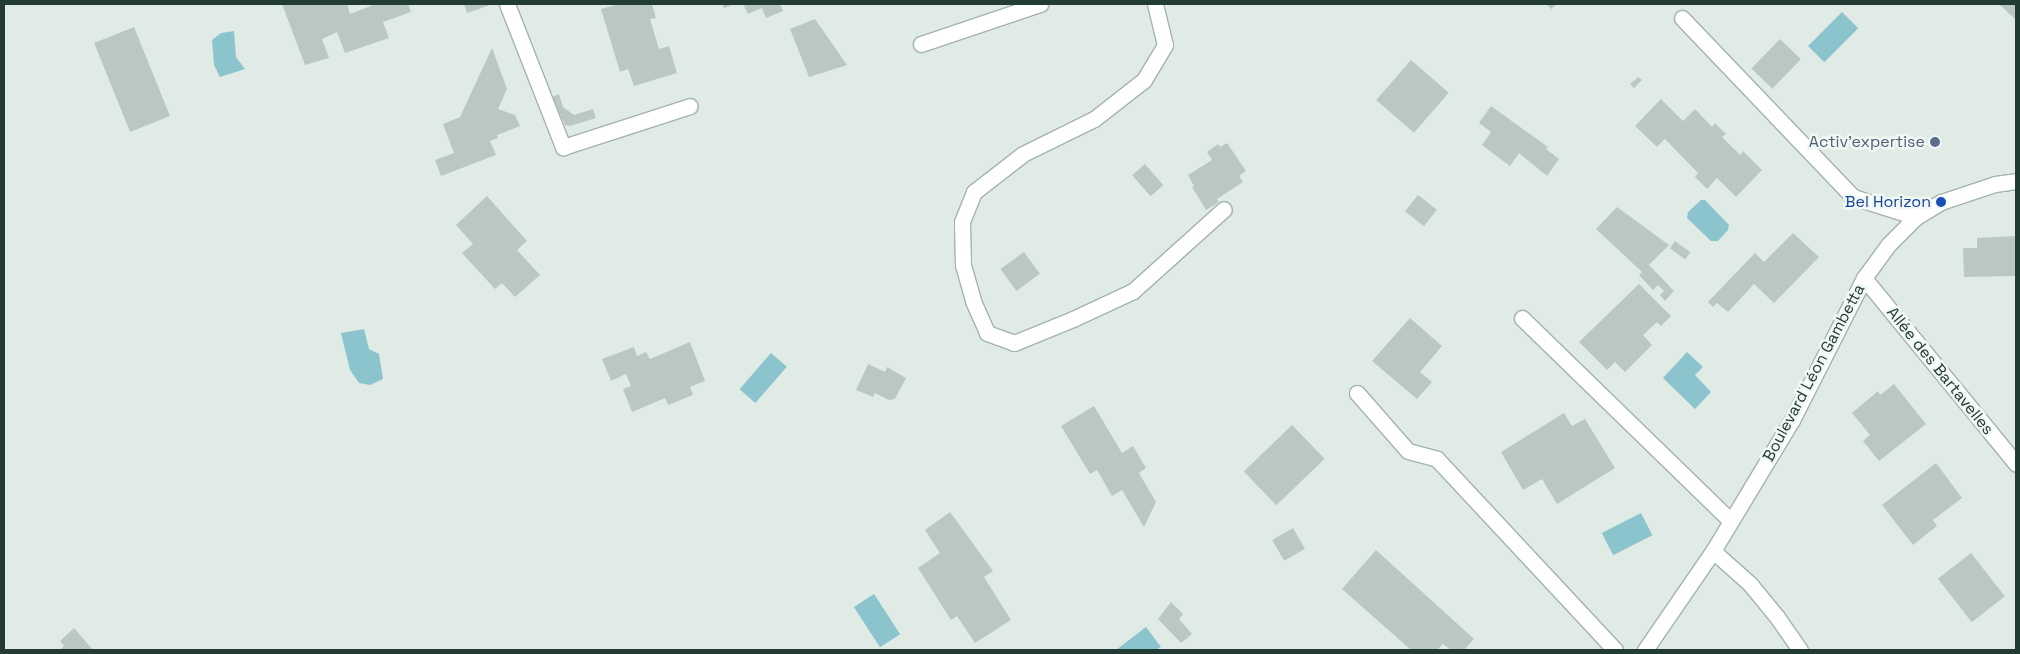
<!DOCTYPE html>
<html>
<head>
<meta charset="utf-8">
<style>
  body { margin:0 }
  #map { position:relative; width:2020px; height:654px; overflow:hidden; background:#e1ebe6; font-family:"Space Grotesk",sans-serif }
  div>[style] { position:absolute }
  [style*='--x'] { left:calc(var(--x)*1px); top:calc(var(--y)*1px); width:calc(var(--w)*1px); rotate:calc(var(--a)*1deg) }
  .water>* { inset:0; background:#8cc4cd; transform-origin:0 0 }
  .building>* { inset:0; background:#bac8c2; transform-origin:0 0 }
  .roads { filter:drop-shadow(1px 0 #a4b3ad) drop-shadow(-1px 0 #a4b3ad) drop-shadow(0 1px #a4b3ad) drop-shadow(0 -1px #a4b3ad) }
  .lane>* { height:15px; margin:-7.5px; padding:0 7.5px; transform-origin:7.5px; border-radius:7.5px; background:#fff }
  .street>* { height:15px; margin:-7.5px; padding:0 7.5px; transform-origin:7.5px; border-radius:7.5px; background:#fff }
  .secondary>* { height:15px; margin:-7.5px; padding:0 7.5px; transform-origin:7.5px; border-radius:7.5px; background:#fff }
  .dots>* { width:14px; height:14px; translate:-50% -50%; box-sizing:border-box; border:2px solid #f1f8f4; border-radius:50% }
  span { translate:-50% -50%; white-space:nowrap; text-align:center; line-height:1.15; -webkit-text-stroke:5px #f1f8f4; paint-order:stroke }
  .service-label { font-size:16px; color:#4e5e75 }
  .right { translate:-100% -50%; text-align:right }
  .transit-label { font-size:16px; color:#164399 }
  .street-label { font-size:16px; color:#223b34 }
  .frame { position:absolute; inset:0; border:5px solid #223b34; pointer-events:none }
</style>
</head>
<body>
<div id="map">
  <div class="water">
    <div style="left:1842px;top:12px;width:23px;height:48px;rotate:45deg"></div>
    <div style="clip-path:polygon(234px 31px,236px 57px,245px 69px,220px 77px,214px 65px,212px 40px,221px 33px)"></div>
    <div style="clip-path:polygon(1701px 200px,1705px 200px,1729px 225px,1728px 230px,1718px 241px,1711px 241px,1687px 218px,1688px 212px)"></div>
    <div style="clip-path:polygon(364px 329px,369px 349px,379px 354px,383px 379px,370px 385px,359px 383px,350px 370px,341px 333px)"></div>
    <div style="clip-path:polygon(1687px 352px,1703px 367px,1695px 375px,1711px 392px,1695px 409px,1663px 378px)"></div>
    <div style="left:771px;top:353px;width:21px;height:48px;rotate:41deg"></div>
    <div style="left:1641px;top:513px;width:25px;height:44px;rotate:63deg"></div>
    <div style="left:874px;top:594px;width:48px;height:24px;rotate:57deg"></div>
    <div style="clip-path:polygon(1146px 627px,1161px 647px,1156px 650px,1116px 650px)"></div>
  </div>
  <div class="building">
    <div style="clip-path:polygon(282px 4px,347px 4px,350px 14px,376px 4px,408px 4px,411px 12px,383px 22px,389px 38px,345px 53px,337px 32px,322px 39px,329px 58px,305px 65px)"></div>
    <div style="clip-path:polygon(464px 4px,493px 4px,467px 13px)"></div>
    <div style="clip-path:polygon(619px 4px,652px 4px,656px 18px,650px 19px,659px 49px,669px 46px,677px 73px,634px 86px,628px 69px,620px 72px,601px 9px)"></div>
    <div style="clip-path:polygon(722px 4px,735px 4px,724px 8px)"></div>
    <div style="clip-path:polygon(743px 4px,780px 4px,783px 11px,766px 18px,762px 8px,748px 14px)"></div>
    <div style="clip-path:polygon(1546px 4px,1557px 4px,1551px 9px)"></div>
    <div style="clip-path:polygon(1999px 4px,2016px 4px,2016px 20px)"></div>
    <div style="clip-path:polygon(815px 19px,847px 65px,809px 77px,790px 29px)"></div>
    <div style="left:134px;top:27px;width:96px;height:43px;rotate:68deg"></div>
    <div style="left:1780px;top:39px;width:29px;height:41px;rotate:44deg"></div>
    <div style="clip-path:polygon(492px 48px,507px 89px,498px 109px,515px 115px,520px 126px,497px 135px,498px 138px,490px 141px,496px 155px,441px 176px,435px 160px,454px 153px,443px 124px,460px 117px)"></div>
    <div style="left:1411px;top:60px;width:50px;height:53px;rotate:41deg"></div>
    <div style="clip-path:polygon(1638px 77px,1642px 80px,1634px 88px,1630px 84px)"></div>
    <div style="clip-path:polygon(559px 94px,563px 107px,574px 115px,593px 109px,596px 118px,570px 126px,565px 125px,552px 97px)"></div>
    <div style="clip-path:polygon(1661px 99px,1683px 121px,1695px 109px,1712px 127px,1715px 123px,1726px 134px,1722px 137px,1740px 155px,1743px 151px,1762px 170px,1736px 197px,1717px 178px,1707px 189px,1695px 177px,1698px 173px,1665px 139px,1657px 147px,1635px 126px)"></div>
    <div style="clip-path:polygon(1491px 106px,1548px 147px,1546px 149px,1559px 159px,1547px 176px,1519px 153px,1510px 166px,1482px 145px,1491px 132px,1479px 123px)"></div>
    <div style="clip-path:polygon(1227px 143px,1246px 171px,1239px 176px,1243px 182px,1217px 199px,1219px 202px,1206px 210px,1192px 187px,1194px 186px,1188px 175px,1212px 160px,1207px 152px,1218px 144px,1220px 147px)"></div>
    <div style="left:1145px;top:164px;width:28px;height:17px;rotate:49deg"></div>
    <div style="left:1418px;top:195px;width:24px;height:21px;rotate:38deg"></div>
    <div style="clip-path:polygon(487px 196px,527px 241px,517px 250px,540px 275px,515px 297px,502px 283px,495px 289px,462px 253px,473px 244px,456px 225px)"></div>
    <div style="clip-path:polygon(1617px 207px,1669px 245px,1649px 265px,1674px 291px,1665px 301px,1660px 295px,1664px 291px,1658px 285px,1653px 290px,1639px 275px,1642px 272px,1596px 229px)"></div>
    <div style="clip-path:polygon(1793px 233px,1819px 257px,1774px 303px,1754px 284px,1728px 312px,1717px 303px,1713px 307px,1708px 302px,1755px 253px,1764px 262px)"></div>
    <div style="clip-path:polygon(2016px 236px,2016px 276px,1964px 277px,1963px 248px,1977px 248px,1977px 238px)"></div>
    <div style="left:1675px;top:241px;width:19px;height:9px;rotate:36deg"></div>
    <div style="left:1024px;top:252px;width:27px;height:29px;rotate:54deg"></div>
    <div style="clip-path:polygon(1639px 284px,1671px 316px,1661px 326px,1657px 322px,1643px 335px,1652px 345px,1625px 372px,1615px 362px,1607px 370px,1579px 342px)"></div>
    <div style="clip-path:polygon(1410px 318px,1442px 346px,1420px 372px,1432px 382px,1417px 399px,1372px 361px)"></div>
    <div style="clip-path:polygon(690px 342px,705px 381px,690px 387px,693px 395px,668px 405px,665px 398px,632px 412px,623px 389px,631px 386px,626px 374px,611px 381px,602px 359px,634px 347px,637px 356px,646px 352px,650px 359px)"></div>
    <div style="clip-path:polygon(868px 364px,885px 372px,887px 367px,906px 378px,895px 399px,889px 400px,875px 393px,873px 397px,856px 390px)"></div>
    <div style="clip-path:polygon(1894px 384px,1926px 424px,1879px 461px,1863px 441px,1870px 435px,1852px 413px,1878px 391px,1880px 395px)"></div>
    <div style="clip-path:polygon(1094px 406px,1122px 453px,1133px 446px,1146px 468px,1139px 473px,1156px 502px,1144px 527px,1122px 490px,1112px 496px,1097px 470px,1090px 474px,1061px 426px)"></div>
    <div style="clip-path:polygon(1564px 413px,1572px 426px,1585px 419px,1615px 468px,1557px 504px,1542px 479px,1523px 490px,1501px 452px)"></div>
    <div style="left:1292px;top:425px;width:47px;height:67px;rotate:46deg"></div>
    <div style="clip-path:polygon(1936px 463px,1962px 498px,1933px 520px,1937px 526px,1913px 545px,1882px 505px)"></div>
    <div style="clip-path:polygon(950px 512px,993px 571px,984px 577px,1011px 620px,975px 643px,957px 616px,951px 620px,918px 568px,940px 553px,925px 530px)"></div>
    <div style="left:1293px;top:528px;width:24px;height:24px;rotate:60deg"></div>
    <div style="clip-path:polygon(1376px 550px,1474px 639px,1464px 650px,1451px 650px,1443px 644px,1437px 650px,1411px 650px,1342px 589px)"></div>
    <div style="left:1971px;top:553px;width:55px;height:42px;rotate:52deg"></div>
    <div style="clip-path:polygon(1171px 602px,1183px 614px,1179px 619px,1192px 634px,1181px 643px,1158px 619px)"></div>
    <div style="clip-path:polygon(74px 628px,93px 650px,60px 650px,64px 646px,60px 641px)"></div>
  </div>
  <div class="roads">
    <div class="lane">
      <div style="--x:1357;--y:393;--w:77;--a:48.7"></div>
      <div style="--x:1408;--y:451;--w:30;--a:15"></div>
      <div style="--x:1437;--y:459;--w:261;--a:47"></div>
    </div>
    <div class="street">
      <div style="--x:507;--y:4;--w:154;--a:68.6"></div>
      <div style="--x:563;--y:147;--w:133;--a:-17.9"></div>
      <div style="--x:1155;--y:4;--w:42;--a:76.3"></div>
      <div style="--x:1165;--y:45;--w:41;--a:121"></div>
      <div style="--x:1144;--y:80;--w:63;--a:142"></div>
      <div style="--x:1094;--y:119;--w:79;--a:153.8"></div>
      <div style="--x:1023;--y:154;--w:62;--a:142.2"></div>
      <div style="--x:974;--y:192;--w:32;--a:112"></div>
      <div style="--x:962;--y:222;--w:43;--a:88.7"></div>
      <div style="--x:963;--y:265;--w:37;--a:74"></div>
      <div style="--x:973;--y:301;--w:35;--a:66"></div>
      <div style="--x:987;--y:333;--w:29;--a:20"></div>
      <div style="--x:1014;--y:343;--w:64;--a:-22.1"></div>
      <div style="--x:1073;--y:319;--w:66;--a:-25"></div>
      <div style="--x:1133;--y:291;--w:122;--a:-42"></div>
      <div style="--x:1682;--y:18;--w:248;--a:46.3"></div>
      <div style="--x:1853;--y:197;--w:66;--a:17.6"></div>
      <div style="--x:921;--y:44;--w:126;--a:-18.6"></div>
      <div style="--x:1864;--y:278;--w:240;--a:50.7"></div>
      <div style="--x:1522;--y:318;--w:291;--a:44.2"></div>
      <div style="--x:1713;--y:551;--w:50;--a:41.7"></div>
      <div style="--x:1750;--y:584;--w:43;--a:50.7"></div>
      <div style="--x:1777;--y:617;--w:40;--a:55.1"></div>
    </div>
    <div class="secondary">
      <div style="--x:1645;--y:650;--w:120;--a:-55.5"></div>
      <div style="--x:1713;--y:551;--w:153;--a:-58.9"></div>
      <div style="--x:1792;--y:420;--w:159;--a:-63.1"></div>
      <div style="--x:1864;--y:278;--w:42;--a:-53.7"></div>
      <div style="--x:1889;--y:244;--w:38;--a:-45"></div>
      <div style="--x:1916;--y:217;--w:29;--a:-31"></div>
      <div style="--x:1941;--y:202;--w:57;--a:-18.4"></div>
      <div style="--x:1995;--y:184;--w:21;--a:-8"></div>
    </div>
  </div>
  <div class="dots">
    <div style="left:1935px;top:142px;background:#5c6f8a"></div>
    <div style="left:1941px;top:202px;background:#1a4fb4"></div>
  </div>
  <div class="service-label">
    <span class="right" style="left:1925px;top:142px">Activ'expertise</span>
  </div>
  <div class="transit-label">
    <span class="right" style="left:1931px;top:202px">Bel Horizon</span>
  </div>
  <div class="street-label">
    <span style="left:1940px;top:371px;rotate:51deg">Allée des Bartavelles</span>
    <span style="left:1814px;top:373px;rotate:-62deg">Boulevard Léon Gambetta</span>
  </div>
  <div class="frame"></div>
</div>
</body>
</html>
